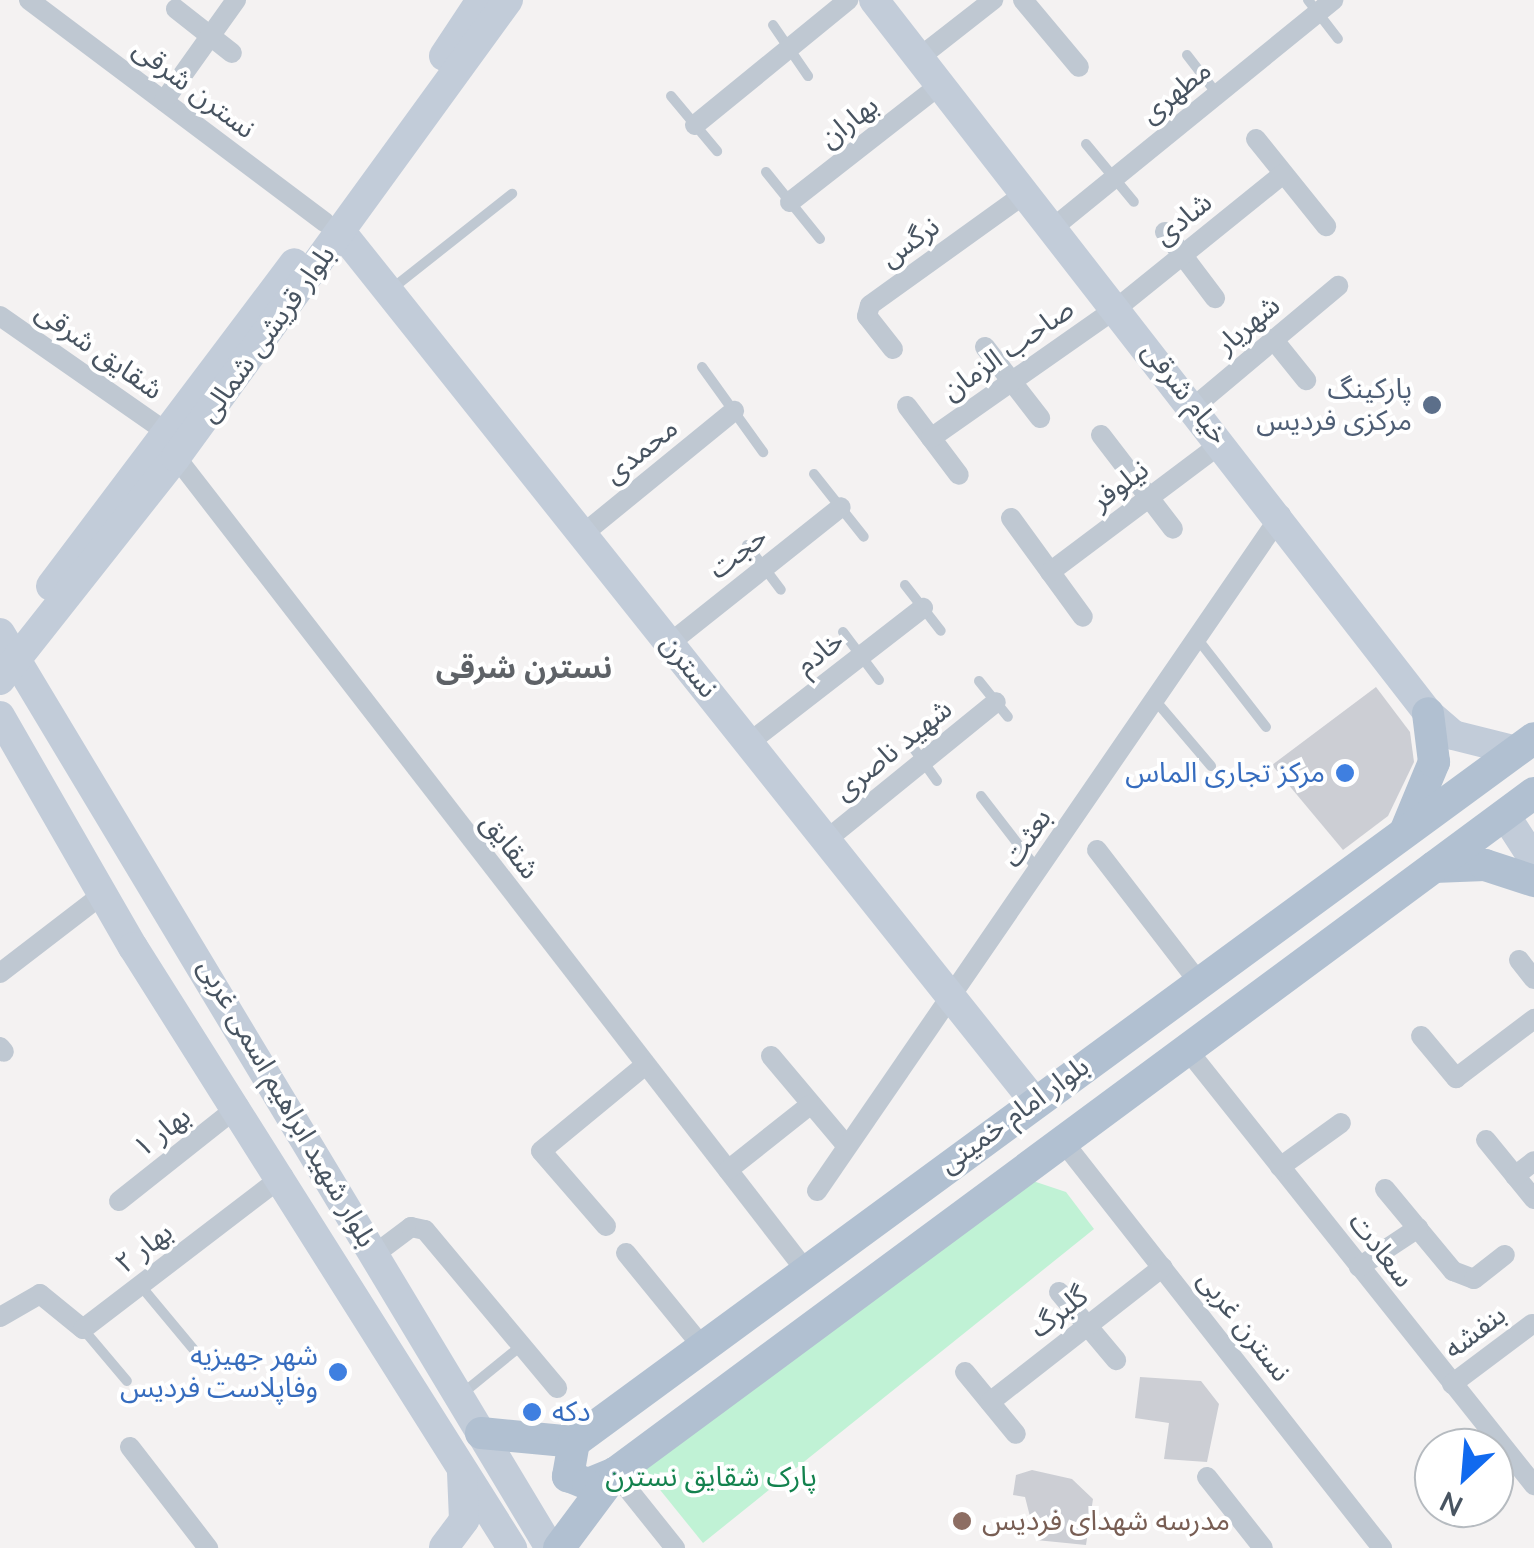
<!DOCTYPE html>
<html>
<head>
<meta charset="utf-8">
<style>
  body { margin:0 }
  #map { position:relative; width:1534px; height:1548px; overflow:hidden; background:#f4f2f2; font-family:"Nunito Sans","Noto Sans Arabic",sans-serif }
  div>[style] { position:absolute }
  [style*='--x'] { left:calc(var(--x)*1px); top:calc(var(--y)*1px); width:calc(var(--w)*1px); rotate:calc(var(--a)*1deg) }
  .green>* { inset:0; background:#c0f2d5 }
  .building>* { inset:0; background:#ccced4 }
  .lane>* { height:10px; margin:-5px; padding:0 5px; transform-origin:5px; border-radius:5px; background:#bfc8d2 }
  .street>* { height:20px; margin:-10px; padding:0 10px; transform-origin:10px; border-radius:10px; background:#bfc8d2 }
  .secondary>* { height:30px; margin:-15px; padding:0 15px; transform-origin:15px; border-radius:15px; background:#c2ccd9 }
  .primary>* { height:32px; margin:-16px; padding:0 16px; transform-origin:16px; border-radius:16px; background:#b1c0d1 }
  .dots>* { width:28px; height:28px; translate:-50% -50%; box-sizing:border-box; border:5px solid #fff; border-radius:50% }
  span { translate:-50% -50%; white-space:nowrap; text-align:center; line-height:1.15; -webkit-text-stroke:8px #fff; paint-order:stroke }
  .street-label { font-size:28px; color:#485461 }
  .service-label { font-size:28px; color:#4e5e75 }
  .right { translate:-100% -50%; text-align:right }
  .shop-label { font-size:28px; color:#366cbe }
  .left { translate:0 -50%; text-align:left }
  .park-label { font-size:28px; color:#13824e }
  .education-label { font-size:28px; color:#785e54 }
  .neighbourhood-label { font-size:30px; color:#5e6267; font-weight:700 }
  .north { position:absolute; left:1414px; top:1428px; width:100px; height:100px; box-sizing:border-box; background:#fff; border:2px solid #b6bbc0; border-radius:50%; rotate:206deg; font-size:28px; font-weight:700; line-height:40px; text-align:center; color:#485461 }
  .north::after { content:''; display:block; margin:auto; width:35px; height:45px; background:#116aef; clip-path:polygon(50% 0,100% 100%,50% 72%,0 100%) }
</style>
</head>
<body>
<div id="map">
  <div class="green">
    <div style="clip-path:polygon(1030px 1180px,1066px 1192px,1094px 1229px,703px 1543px,644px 1470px)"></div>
  </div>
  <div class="building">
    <div style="clip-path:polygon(1376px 687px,1410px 732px,1414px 762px,1388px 816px,1343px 850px,1272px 765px)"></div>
    <div style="clip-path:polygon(1140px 1377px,1201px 1381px,1219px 1404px,1207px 1462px,1164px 1459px,1169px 1423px,1135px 1418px)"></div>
    <div style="clip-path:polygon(1032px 1470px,1072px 1479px,1093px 1499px,1086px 1545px,1036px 1540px,1025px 1497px,1013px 1495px,1016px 1475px)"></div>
  </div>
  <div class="lane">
    <div style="--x:1308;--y:0;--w:49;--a:52.4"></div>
    <div style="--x:773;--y:25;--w:62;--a:55.5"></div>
    <div style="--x:1187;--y:55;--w:49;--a:52.4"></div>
    <div style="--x:671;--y:96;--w:72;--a:50.1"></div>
    <div style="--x:1086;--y:144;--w:75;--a:50.4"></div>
    <div style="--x:766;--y:172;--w:86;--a:51.1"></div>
    <div style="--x:389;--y:291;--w:157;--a:-38.3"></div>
    <div style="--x:702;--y:367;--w:105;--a:54.3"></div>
    <div style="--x:814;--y:474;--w:80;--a:51.6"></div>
    <div style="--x:747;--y:545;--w:56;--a:52.9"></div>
    <div style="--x:905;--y:585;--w:58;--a:52"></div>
    <div style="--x:843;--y:632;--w:60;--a:53.1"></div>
    <div style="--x:1196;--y:637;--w:114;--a:52.1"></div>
    <div style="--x:979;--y:681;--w:46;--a:51.1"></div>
    <div style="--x:1154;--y:699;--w:88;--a:49.6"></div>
    <div style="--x:912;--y:746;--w:43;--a:54.5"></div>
    <div style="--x:981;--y:796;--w:93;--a:52.4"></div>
    <div style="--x:140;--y:1285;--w:94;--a:50.2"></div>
    <div style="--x:83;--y:1329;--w:68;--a:49.8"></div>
    <div style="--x:463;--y:1393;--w:76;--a:-39.1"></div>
  </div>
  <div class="street">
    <div style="--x:29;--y:0;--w:370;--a:36.9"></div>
    <div style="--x:1023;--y:0;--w:87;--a:50.1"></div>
    <div style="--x:176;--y:9;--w:71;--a:38.2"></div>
    <div style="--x:920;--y:57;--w:93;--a:-38"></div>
    <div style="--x:164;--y:101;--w:124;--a:-54.5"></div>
    <div style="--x:695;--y:125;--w:198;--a:-39.2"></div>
    <div style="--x:1256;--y:139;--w:112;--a:51.2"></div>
    <div style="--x:790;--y:202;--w:192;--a:-38"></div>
    <div style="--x:1054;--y:227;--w:360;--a:-39.1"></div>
    <div style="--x:1165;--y:232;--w:83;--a:52.9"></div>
    <div style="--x:0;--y:316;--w:203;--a:34.9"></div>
    <div style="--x:1273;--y:339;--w:53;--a:51.2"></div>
    <div style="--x:985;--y:347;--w:90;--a:52.2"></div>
    <div style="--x:893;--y:349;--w:42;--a:-128.2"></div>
    <div style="--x:867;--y:316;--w:11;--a:-75"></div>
    <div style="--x:870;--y:305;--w:193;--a:-35.7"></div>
    <div style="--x:907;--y:406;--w:86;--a:53"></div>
    <div style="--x:1195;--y:406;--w:187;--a:-40"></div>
    <div style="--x:1101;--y:435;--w:118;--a:52.5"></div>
    <div style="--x:931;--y:438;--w:227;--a:-35"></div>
    <div style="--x:1117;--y:308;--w:213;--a:-38.9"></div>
    <div style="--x:176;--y:457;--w:1024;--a:52.26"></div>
    <div style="--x:1011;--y:518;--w:122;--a:54"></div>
    <div style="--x:583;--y:534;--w:195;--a:-39.2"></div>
    <div style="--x:1050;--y:572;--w:216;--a:-36.9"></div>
    <div style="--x:670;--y:643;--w:218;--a:-38.5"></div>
    <div style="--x:750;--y:742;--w:219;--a:-37.8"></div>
    <div style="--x:825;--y:841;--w:220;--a:-39.1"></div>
    <div style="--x:1097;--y:850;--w:165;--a:52.4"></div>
    <div style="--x:1519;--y:960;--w:24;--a:52"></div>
    <div style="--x:0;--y:973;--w:130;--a:-37.5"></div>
    <div style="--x:1421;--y:1036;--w:55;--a:50.2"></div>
    <div style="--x:1456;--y:1078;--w:98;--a:-37.1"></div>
    <div style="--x:0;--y:1047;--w:6;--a:51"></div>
    <div style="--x:1186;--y:1048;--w:559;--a:51.47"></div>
    <div style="--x:771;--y:1056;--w:116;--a:49.9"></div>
    <div style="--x:1061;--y:1139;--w:520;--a:51.87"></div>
    <div style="--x:1486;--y:1140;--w:76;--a:50.9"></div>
    <div style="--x:1280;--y:1167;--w:75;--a:-35.8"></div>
    <div style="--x:728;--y:1170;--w:105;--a:-38.4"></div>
    <div style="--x:1515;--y:1176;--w:24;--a:-38"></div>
    <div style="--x:1385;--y:1189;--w:107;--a:50.3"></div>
    <div style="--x:1453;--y:1271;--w:22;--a:21"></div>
    <div style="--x:1474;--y:1279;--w:39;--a:-38"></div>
    <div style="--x:817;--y:1191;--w:820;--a:-55.53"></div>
    <div style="--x:119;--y:1201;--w:153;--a:-38.4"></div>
    <div style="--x:606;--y:1226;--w:99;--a:-130.9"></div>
    <div style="--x:541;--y:1151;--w:134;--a:-39.5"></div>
    <div style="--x:626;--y:1253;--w:119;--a:50.8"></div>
    <div style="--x:375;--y:1254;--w:45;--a:-36.9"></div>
    <div style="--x:411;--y:1227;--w:14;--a:12"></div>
    <div style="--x:425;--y:1230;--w:206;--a:50.1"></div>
    <div style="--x:1359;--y:1267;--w:71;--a:-33.5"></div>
    <div style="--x:1059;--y:1292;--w:89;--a:50"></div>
    <div style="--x:0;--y:1317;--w:46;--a:-29.9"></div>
    <div style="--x:40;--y:1294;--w:55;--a:39.1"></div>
    <div style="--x:83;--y:1329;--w:252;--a:-37.4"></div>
    <div style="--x:965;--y:1372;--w:80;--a:50.6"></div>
    <div style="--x:1452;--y:1384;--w:100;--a:-36.9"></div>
    <div style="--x:990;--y:1402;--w:219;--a:-38"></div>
    <div style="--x:130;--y:1447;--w:128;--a:52.3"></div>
    <div style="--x:615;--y:1473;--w:96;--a:51.3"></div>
    <div style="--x:1207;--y:1477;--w:90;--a:51.7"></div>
  </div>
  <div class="secondary">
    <div style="--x:874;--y:0;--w:903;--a:52.15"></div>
    <div style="--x:1428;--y:713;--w:33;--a:41"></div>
    <div style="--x:1453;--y:735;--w:66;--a:14"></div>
    <div style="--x:444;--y:56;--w:67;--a:-56.5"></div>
    <div style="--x:342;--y:233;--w:1110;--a:51.44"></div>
    <div style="--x:51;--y:586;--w:404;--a:-53"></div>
    <div style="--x:0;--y:633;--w:1068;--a:58.99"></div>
    <div style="--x:0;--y:680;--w:284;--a:-51.7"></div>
    <div style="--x:176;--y:457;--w:565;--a:-54"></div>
    <div style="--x:0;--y:716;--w:267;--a:60.1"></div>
    <div style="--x:133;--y:947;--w:711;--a:57.76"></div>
    <div style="--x:1505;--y:815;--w:54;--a:57.2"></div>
    <div style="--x:444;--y:1547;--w:34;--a:-53"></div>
    <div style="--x:464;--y:1520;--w:47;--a:-92.4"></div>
  </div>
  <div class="primary">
    <div style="--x:1405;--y:832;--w:76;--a:-67.5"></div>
    <div style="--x:1434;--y:762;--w:49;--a:-97"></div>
    <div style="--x:1434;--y:867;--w:51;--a:-2.2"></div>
    <div style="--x:1485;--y:865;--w:52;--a:18.1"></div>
    <div style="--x:481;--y:1433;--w:93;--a:5.5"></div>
    <div style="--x:574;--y:1442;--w:1190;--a:-36.25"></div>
    <div style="--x:574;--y:1442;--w:35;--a:100"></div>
    <div style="--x:568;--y:1476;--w:22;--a:22"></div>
    <div style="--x:588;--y:1484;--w:29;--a:-22"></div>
    <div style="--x:559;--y:1548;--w:94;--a:-53.3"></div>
    <div style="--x:615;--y:1473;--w:1143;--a:-36.5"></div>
  </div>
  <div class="dots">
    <div style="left:1432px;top:405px;background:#5c6f8a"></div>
    <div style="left:1345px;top:773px;background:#3f7fe0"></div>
    <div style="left:338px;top:1372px;background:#3f7fe0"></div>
    <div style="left:532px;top:1412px;background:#3f7fe0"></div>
    <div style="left:962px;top:1521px;background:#8d6e63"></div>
  </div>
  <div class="street-label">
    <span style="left:194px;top:89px;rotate:37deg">نسترن شرقی</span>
    <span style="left:1176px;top:92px;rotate:-39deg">مطهری</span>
    <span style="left:849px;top:122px;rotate:-38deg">بهاران</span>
    <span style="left:1183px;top:219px;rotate:-39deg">شادی</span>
    <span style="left:910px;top:242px;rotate:-36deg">نرگس</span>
    <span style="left:1248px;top:325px;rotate:-40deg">شهریار</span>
    <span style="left:267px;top:334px;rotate:-54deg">بلوار قریشی شمالی</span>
    <span style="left:1008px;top:350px;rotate:-35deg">صاحب الزمان</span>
    <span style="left:99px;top:351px;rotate:35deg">شقایق شرقی</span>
    <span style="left:1185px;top:393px;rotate:52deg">خیام شرقی</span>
    <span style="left:641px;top:451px;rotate:-39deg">محمدی</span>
    <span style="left:1120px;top:485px;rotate:-37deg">نیلوفر</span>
    <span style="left:738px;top:553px;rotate:-38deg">حجت</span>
    <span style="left:820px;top:653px;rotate:-38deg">خادم</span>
    <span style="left:689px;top:666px;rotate:51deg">نسترن</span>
    <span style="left:893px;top:750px;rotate:-39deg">شهید ناصری</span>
    <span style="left:1027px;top:838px;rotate:-56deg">بعثت</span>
    <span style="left:510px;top:846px;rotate:52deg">شقایق</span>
    <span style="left:287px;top:1103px;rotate:60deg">بلوار شهید ابراهیم اسمی غربی</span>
    <span style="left:1014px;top:1115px;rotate:-36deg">بلوار امام خمینی</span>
    <span style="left:162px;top:1132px;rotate:-38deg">بهار ۱</span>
    <span style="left:144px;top:1248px;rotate:-38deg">بهار ۲</span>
    <span style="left:1381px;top:1250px;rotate:52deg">سعادت</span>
    <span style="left:1059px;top:1312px;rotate:-38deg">گلبرگ</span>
    <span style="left:1244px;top:1326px;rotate:52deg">نسترن غربی</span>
    <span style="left:1475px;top:1332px;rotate:-37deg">بنفشه</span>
  </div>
  <div class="service-label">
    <span class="right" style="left:1412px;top:405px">پارکینگ<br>مرکزی فردیس</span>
  </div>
  <div class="shop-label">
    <span class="right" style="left:1325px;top:773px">مرکز تجاری الماس</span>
    <span class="right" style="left:318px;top:1372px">شهر جهیزیه<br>وفاپلاست فردیس</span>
    <span class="left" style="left:552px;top:1412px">دکه</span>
  </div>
  <div class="park-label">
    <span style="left:711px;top:1477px">پارک شقایق نسترن</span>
  </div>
  <div class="education-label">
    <span class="left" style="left:982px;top:1521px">مدرسه شهدای فردیس</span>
  </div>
  <div class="neighbourhood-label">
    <span style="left:524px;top:669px">نسترن شرقی</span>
  </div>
  <div class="north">N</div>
</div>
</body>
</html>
